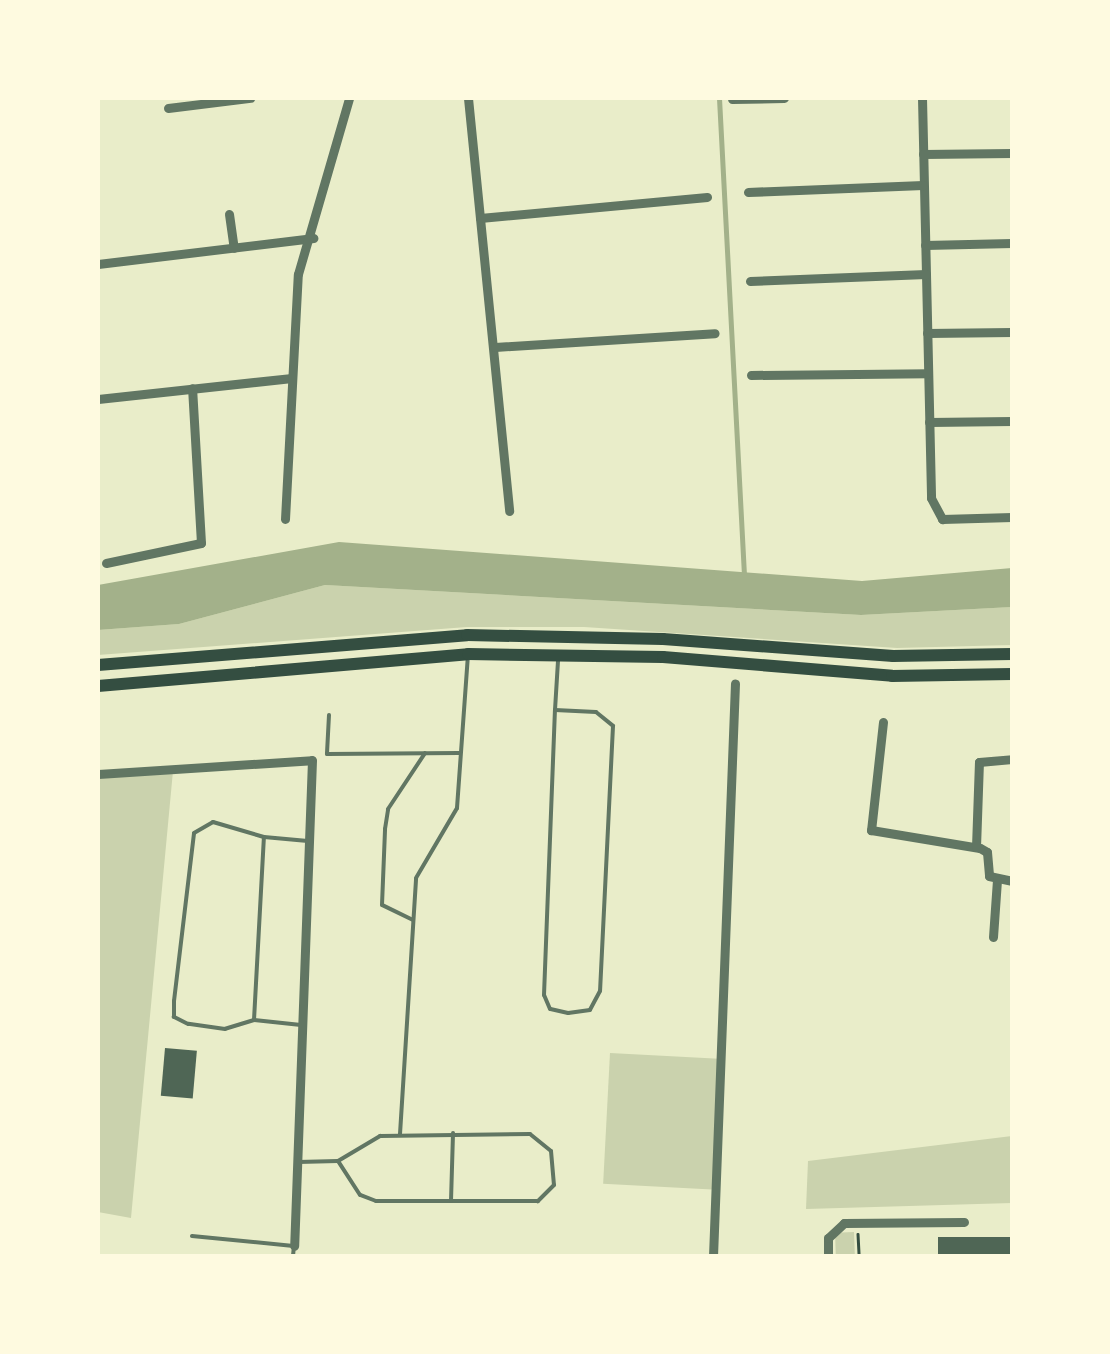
<!DOCTYPE html>
<html>
<head>
<meta charset="utf-8">
<style>
  body { margin:0 }
  #map { position:relative; width:1110px; height:1354px; overflow:hidden; background:#e9edc9; font-family:Commissioner,sans-serif }
  div>[style] { position:absolute }
  [style*='--x'] { left:calc(var(--x)*1px); top:calc(var(--y)*1px); width:calc(var(--w)*1px); rotate:calc(var(--a)*1deg) }
  .green>* { inset:0; background:#cad2ad; transform-origin:0 0 }
  .water>* { inset:0; background:#a3b18a }
  .stream>* { height:5px; margin:-2.5px; padding:0 2.5px; transform-origin:2.5px; border-radius:2.5px; background:#a3b18a }
  .building>* { inset:0; background:#4f6655; transform-origin:0 0 }
  .path>* { height:2.5px; margin:-1.25px; padding:0 1.25px; transform-origin:1.25px; border-radius:1.25px; background:#344e41 }
  .service>* { height:4px; margin:-2px; padding:0 2px; transform-origin:2px; border-radius:2px; background:#617663 }
  .minor>* { height:9px; margin:-4.5px; padding:0 4.5px; transform-origin:4.5px; border-radius:4.5px; background:#617663 }
  .secondary>* { height:12px; margin:-6px; padding:0 6px; transform-origin:6px; border-radius:6px; background:#344e41 }
  span { translate:-50% -50%; white-space:nowrap; text-align:center; line-height:1.15; -webkit-text-stroke:9px #fefae0; paint-order:stroke }
  .frame { position:absolute; inset:0; border:100px solid #fefae0; pointer-events:none }
</style>
</head>
<body>
<div id="map">
  <div class="green">
    <div style="clip-path:polygon(325px 585px,861px 615px,1012px 607px,1012px 645px,897px 648px,584px 627px,467px 627px,98px 655px,98px 630px,179px 624px)"></div>
    <div style="clip-path:polygon(173px 771px,131px 1218px,98px 1212px,98px 775px)"></div>
    <div style="left:610px;top:1053px;width:109px;height:131px;rotate:3deg"></div>
    <div style="clip-path:polygon(1012px 1136px,1012px 1203px,806px 1209px,808px 1161px)"></div>
    <div style="left:854px;top:1232px;width:24px;height:19px;rotate:88deg"></div>
  </div>
  <div class="water">
    <div style="clip-path:polygon(339px 542px,862px 581px,1012px 568px,1012px 607px,861px 615px,325px 585px,179px 624px,98px 630px,98px 585px)"></div>
  </div>
  <div class="stream">
    <div style="--x:719;--y:98;--w:477;--a:87"></div>
  </div>
  <div class="building">
    <div style="left:165px;top:1048px;width:32px;height:48px;rotate:5deg"></div>
    <div style="left:938px;top:1237px;width:74px;height:19px"></div>
  </div>
  <div class="path">
    <div style="--x:858;--y:1234;--w:22;--a:87"></div>
  </div>
  <div class="service">
    <div style="--x:555;--y:710;--w:41;--a:2.8"></div>
    <div style="--x:596;--y:712;--w:22;--a:39"></div>
    <div style="--x:613;--y:726;--w:265;--a:92.8"></div>
    <div style="--x:600;--y:991;--w:21;--a:118"></div>
    <div style="--x:590;--y:1010;--w:22;--a:172"></div>
    <div style="--x:568;--y:1013;--w:18;--a:-167"></div>
    <div style="--x:550;--y:1009;--w:15;--a:-113"></div>
    <div style="--x:544;--y:995;--w:285;--a:-87.8"></div>
    <div style="--x:555;--y:710;--w:49;--a:-86.5"></div>
    <div style="--x:329;--y:715;--w:39;--a:93"></div>
    <div style="--x:327;--y:754;--w:132;--a:-0.4"></div>
    <div style="--x:413;--y:920;--w:34;--a:-154"></div>
    <div style="--x:382;--y:905;--w:76;--a:-87.7"></div>
    <div style="--x:385;--y:829;--w:20;--a:-81"></div>
    <div style="--x:388;--y:809;--w:67;--a:-56.5"></div>
    <div style="--x:254;--y:1020;--w:30;--a:163"></div>
    <div style="--x:225;--y:1029;--w:37;--a:-172"></div>
    <div style="--x:188;--y:1024;--w:16;--a:-153"></div>
    <div style="--x:174;--y:1017;--w:16;--a:-90"></div>
    <div style="--x:174;--y:1001;--w:169;--a:-83.2"></div>
    <div style="--x:194;--y:833;--w:22;--a:-30"></div>
    <div style="--x:213;--y:822;--w:53;--a:16.4"></div>
    <div style="--x:301;--y:1025;--w:47;--a:-173.9"></div>
    <div style="--x:254;--y:1020;--w:183;--a:-86.9"></div>
    <div style="--x:264;--y:837;--w:44;--a:5.2"></div>
    <div style="--x:400;--y:1134;--w:256;--a:-86.4"></div>
    <div style="--x:416;--y:878;--w:81;--a:-59.6"></div>
    <div style="--x:457;--y:808;--w:152;--a:-85.9"></div>
    <div style="--x:298;--y:1162;--w:40;--a:-1.4"></div>
    <div style="--x:338;--y:1161;--w:49;--a:-30.8"></div>
    <div style="--x:380;--y:1136;--w:150;--a:-0.8"></div>
    <div style="--x:530;--y:1134;--w:27;--a:39"></div>
    <div style="--x:551;--y:1151;--w:34;--a:85"></div>
    <div style="--x:554;--y:1185;--w:23;--a:135"></div>
    <div style="--x:538;--y:1201;--w:162;--a:180"></div>
    <div style="--x:376;--y:1201;--w:17;--a:-159"></div>
    <div style="--x:360;--y:1195;--w:40;--a:-122.9"></div>
    <div style="--x:451;--y:1201;--w:68;--a:-88.3"></div>
    <div style="--x:192;--y:1236;--w:102;--a:5.6"></div>
    <div style="--x:294;--y:1246;--w:10;--a:96"></div>
  </div>
  <div class="minor">
    <div style="--x:468;--y:98;--w:415;--a:84.3"></div>
    <div style="--x:922;--y:98;--w:400;--a:88.7"></div>
    <div style="--x:931;--y:498;--w:24;--a:62"></div>
    <div style="--x:942;--y:519;--w:70;--a:-1.6"></div>
    <div style="--x:732;--y:99;--w:52;--a:-1.1"></div>
    <div style="--x:168;--y:108;--w:83;--a:-7"></div>
    <div style="--x:923;--y:154;--w:89;--a:-0.6"></div>
    <div style="--x:748;--y:192;--w:175;--a:-2.3"></div>
    <div style="--x:229;--y:214;--w:34;--a:82"></div>
    <div style="--x:480;--y:218;--w:228;--a:-5.3"></div>
    <div style="--x:925;--y:245;--w:87;--a:-1.3"></div>
    <div style="--x:98;--y:264;--w:217;--a:-6.9"></div>
    <div style="--x:750;--y:281;--w:176;--a:-2.3"></div>
    <div style="--x:927;--y:333;--w:85;--a:-0.7"></div>
    <div style="--x:495;--y:347;--w:220;--a:-3.6"></div>
    <div style="--x:751;--y:375;--w:177;--a:-0.6"></div>
    <div style="--x:98;--y:399;--w:195;--a:-6.2"></div>
    <div style="--x:929;--y:422;--w:83;--a:-0.7"></div>
    <div style="--x:285;--y:519;--w:245;--a:-87"></div>
    <div style="--x:298;--y:274;--w:183;--a:-73.8"></div>
    <div style="--x:106;--y:563;--w:97;--a:-11.9"></div>
    <div style="--x:201;--y:543;--w:155;--a:-93.3"></div>
    <div style="--x:883;--y:722;--w:109;--a:96.3"></div>
    <div style="--x:871;--y:830;--w:110;--a:9.4"></div>
    <div style="--x:980;--y:848;--w:8;--a:30"></div>
    <div style="--x:987;--y:852;--w:24;--a:85"></div>
    <div style="--x:989;--y:876;--w:24;--a:12"></div>
    <div style="--x:98;--y:774;--w:214;--a:-3.7"></div>
    <div style="--x:312;--y:760;--w:486;--a:92.1"></div>
    <div style="--x:976;--y:847;--w:85;--a:-88"></div>
    <div style="--x:979;--y:762;--w:33;--a:-5"></div>
    <div style="--x:993;--y:937;--w:57;--a:-86"></div>
    <div style="--x:713;--y:1256;--w:573;--a:-87.8"></div>
    <div style="--x:828;--y:1256;--w:18;--a:-90"></div>
    <div style="--x:828;--y:1238;--w:22;--a:-43"></div>
    <div style="--x:844;--y:1223;--w:120;--a:-0.5"></div>
  </div>
  <div class="secondary">
    <div style="--x:98;--y:665;--w:370;--a:-4.6"></div>
    <div style="--x:467;--y:635;--w:196;--a:1.2"></div>
    <div style="--x:663;--y:639;--w:231;--a:4.2"></div>
    <div style="--x:893;--y:656;--w:119;--a:-1"></div>
    <div style="--x:98;--y:686;--w:371;--a:-4.9"></div>
    <div style="--x:468;--y:654;--w:195;--a:0.9"></div>
    <div style="--x:663;--y:657;--w:230;--a:4.7"></div>
    <div style="--x:892;--y:676;--w:120;--a:-1"></div>
  </div>
  <div class="frame"></div>
</div>
</body>
</html>
